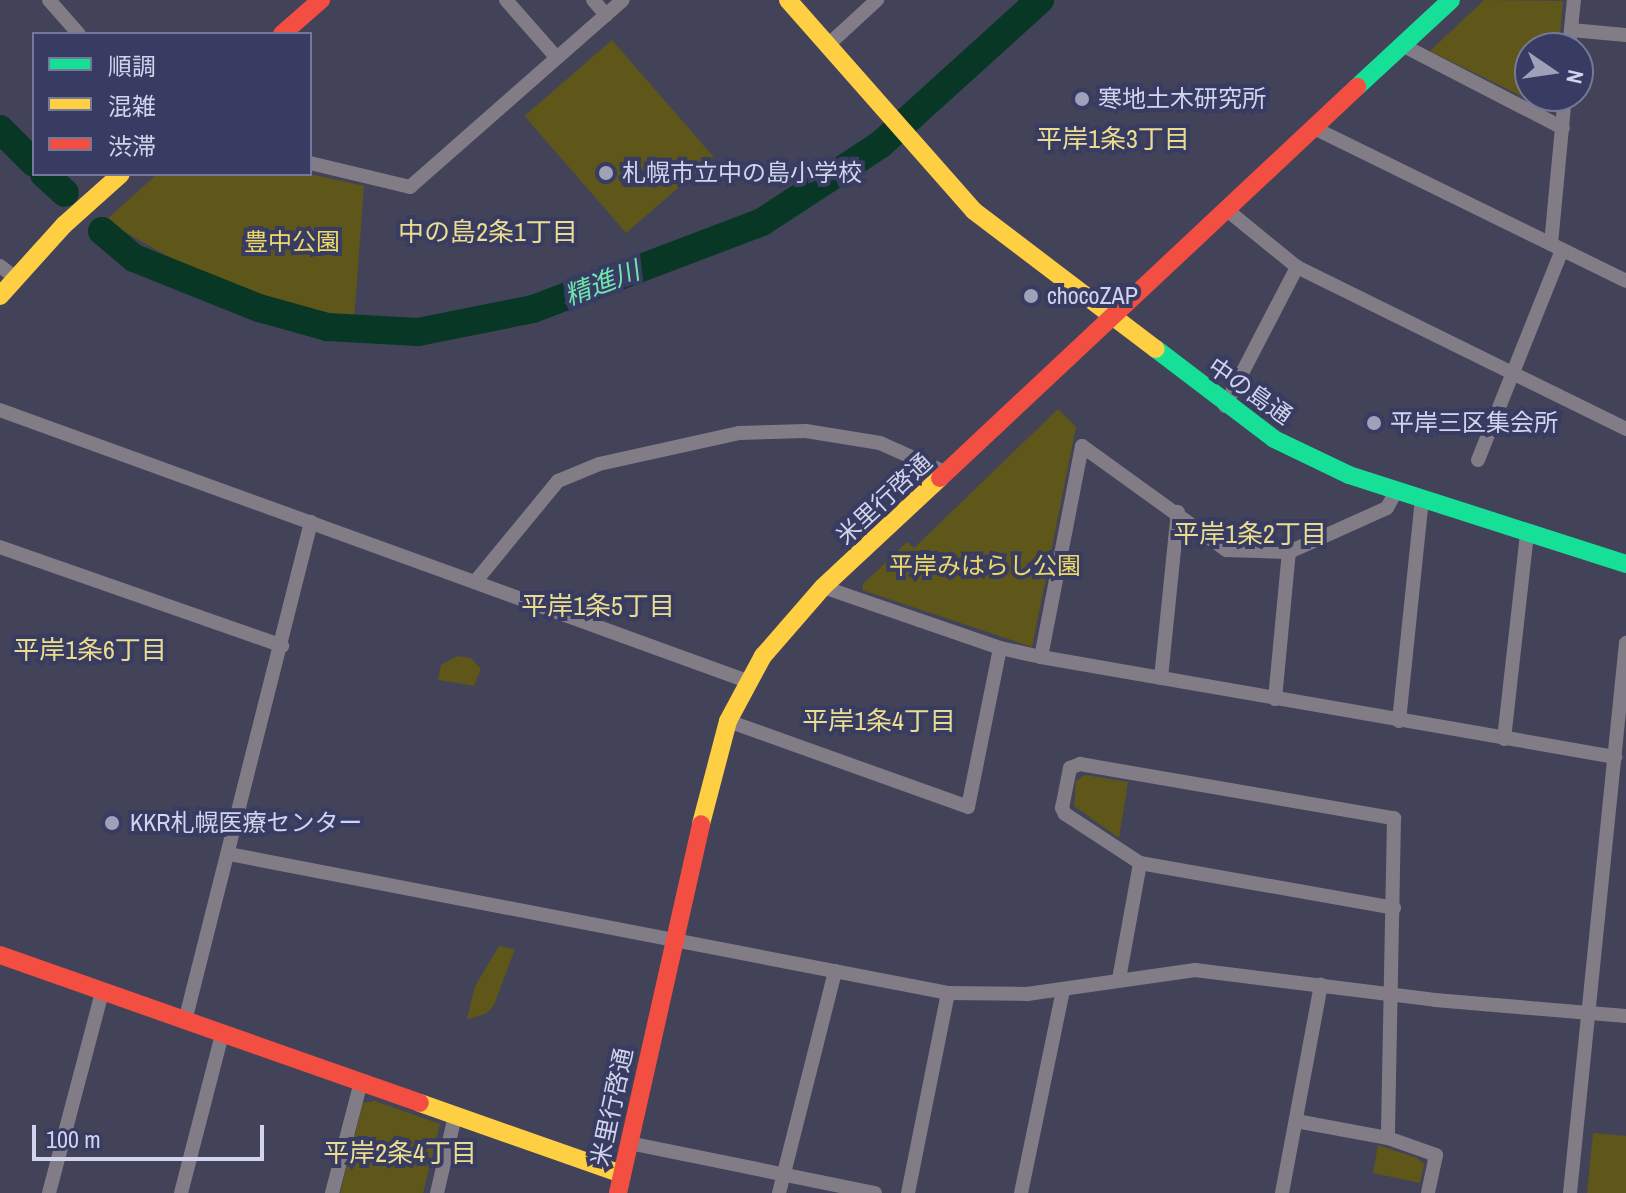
<!DOCTYPE html>
<html>
<head>
<meta charset="utf-8">
<style>
  body { margin:0 }
  #map { position:relative; width:1626px; height:1193px; overflow:hidden; background:#424358; font-family:"Archivo Narrow","Noto Sans JP",sans-serif }
  div>[style] { position:absolute }
  [style*='--x'] { left:calc(var(--x)*1px); top:calc(var(--y)*1px); width:calc(var(--w)*1px); rotate:calc(var(--a)*1deg) }
  .green>* { inset:0; background:#5f5619; transform-origin:0 0 }
  .river>* { height:28px; margin:-14px; padding:0 14px; transform-origin:14px; border-radius:14px; background:#083726 }
  .street>* { height:14px; margin:-7px; padding:0 7px; transform-origin:7px; border-radius:7px; background:#817c85 }
  .fast>* { height:18px; margin:-9px; padding:0 9px; transform-origin:9px; border-radius:9px; background:#16e098 }
  .slow>* { height:18px; margin:-9px; padding:0 9px; transform-origin:9px; border-radius:9px; background:#ffcf43 }
  .jam>* { height:18px; margin:-9px; padding:0 9px; transform-origin:9px; border-radius:9px; background:#f24e42 }
  .dots>* { width:22px; height:22px; translate:-50% -50%; box-sizing:border-box; border:4px solid #383b62; border-radius:50% }
  span { translate:-50% -50%; white-space:nowrap; text-align:center; line-height:1.15; -webkit-text-stroke:8px #383b62; paint-order:stroke }
  .poi-label { font-size:24px; color:#d1d4ec }
  .left { translate:0 -50%; text-align:left }
  .park-label { font-size:24px; color:#edda66 }
  .street-label { font-size:24px; color:#d1d4ec }
  .neighbourhood-label { font-size:26px; color:#eadd8f }
  .water-label { font-size:26px; color:#6ee6ac; font-style:italic }
  .legend { position:absolute; left:32px; top:32px; width:280px; height:144px; box-sizing:border-box; background:#383b62; border:2px solid #757899; margin:0; padding:10px 14px; list-style:none; font-size:24px; color:#d1d4ec }
  .legend li { display:flex; align-items:center; gap:16px; height:40px }
  .legend b { width:40px; border:2px solid #757899 }
  .north { position:absolute; left:1514px; top:32px; width:80px; height:80px; box-sizing:border-box; background:#383b62; border:2px solid #757899; border-radius:50%; rotate:103deg; font-size:22px; font-weight:700; line-height:32px; text-align:center; color:#d1d4ec }
  .north::after { content:''; display:block; margin:auto; width:28px; height:36px; background:#9fa1b8; clip-path:polygon(50% 0,100% 100%,50% 72%,0 100%) }
  .scale { position:absolute; left:32px; top:1125px; width:232px; height:36px; box-sizing:border-box; border:4px solid #d1d4ec; border-top:0; padding-left:10px; font-size:24px; line-height:28px; white-space:nowrap; color:#d1d4ec; -webkit-text-stroke:6px #383b62; paint-order:stroke }
</style>
</head>
<body>
<div id="map">
  <div class="green">
    <div style="clip-path:polygon(1484px 0,1563px 1px,1559px 48px,1530px 48px,1530px 96px,1555px 96px,1548px 109px,1430px 51px)"></div>
    <div style="left:612px;top:40px;width:155px;height:116px;rotate:49deg"></div>
    <div style="clip-path:polygon(157px 174px,310px 174px,364px 186px,354px 320px,275px 308px,216px 283px,105px 221px)"></div>
    <div style="clip-path:polygon(1058px 409px,1076px 427px,1032px 647px,862px 590px,863px 584px,907px 542px,914px 548px)"></div>
    <div style="clip-path:polygon(457px 656px,471px 658px,481px 669px,474px 686px,438px 680px,441px 665px)"></div>
    <div style="clip-path:polygon(1085px 775px,1128px 782px,1119px 838px,1074px 806px,1076px 781px)"></div>
    <div style="clip-path:polygon(499px 946px,515px 949px,494px 1005px,486px 1014px,467px 1019px,475px 986px)"></div>
    <div style="clip-path:polygon(375px 1101px,440px 1124px,423px 1193px,340px 1193px,363px 1103px)"></div>
    <div style="clip-path:polygon(1593px 1133px,1626px 1136px,1626px 1193px,1587px 1193px)"></div>
    <div style="clip-path:polygon(1378px 1145px,1417px 1158px,1424px 1164px,1420px 1183px,1373px 1173px)"></div>
  </div>
  <div class="river">
    <div style="--x:0;--y:129;--w:48;--a:45"></div>
    <div style="--x:44;--y:174;--w:28;--a:42"></div>
    <div style="--x:102;--y:231;--w:42;--a:40.2"></div>
    <div style="--x:134;--y:258;--w:135;--a:21.8"></div>
    <div style="--x:259;--y:308;--w:71;--a:15.6"></div>
    <div style="--x:327;--y:327;--w:91;--a:3.1"></div>
    <div style="--x:418;--y:332;--w:117;--a:-11.3"></div>
    <div style="--x:533;--y:309;--w:245;--a:-20.8"></div>
    <div style="--x:762;--y:222;--w:142;--a:-33.2"></div>
    <div style="--x:881;--y:144;--w:215;--a:-42.2"></div>
  </div>
  <div class="street">
    <div style="--x:49;--y:0;--w:45;--a:48.6"></div>
    <div style="--x:506;--y:0;--w:77;--a:48.7"></div>
    <div style="--x:593;--y:0;--w:20;--a:49"></div>
    <div style="--x:1571;--y:30;--w:55;--a:5.2"></div>
    <div style="--x:828;--y:45;--w:67;--a:-42.6"></div>
    <div style="--x:1402;--y:45;--w:181;--a:27.3"></div>
    <div style="--x:1569;--y:48;--w:48;--a:-84.1"></div>
    <div style="--x:1314;--y:128;--w:347;--a:26.1"></div>
    <div style="--x:310;--y:163;--w:103;--a:13.5"></div>
    <div style="--x:410;--y:187;--w:283;--a:-41.3"></div>
    <div style="--x:1227;--y:210;--w:90;--a:39.2"></div>
    <div style="--x:1297;--y:267;--w:367;--a:26.2"></div>
    <div style="--x:1551;--y:244;--w:149;--a:-84.6"></div>
    <div style="--x:0;--y:266;--w:20;--a:37"></div>
    <div style="--x:1225;--y:406;--w:157;--a:-62.6"></div>
    <div style="--x:0;--y:410;--w:795;--a:19.94"></div>
    <div style="--x:1478;--y:460;--w:226;--a:-68.2"></div>
    <div style="--x:0;--y:547;--w:299;--a:19.3"></div>
    <div style="--x:475;--y:582;--w:131;--a:-50.6"></div>
    <div style="--x:558;--y:481;--w:44;--a:-22.5"></div>
    <div style="--x:599;--y:464;--w:143;--a:-12.5"></div>
    <div style="--x:739;--y:433;--w:67;--a:-1.7"></div>
    <div style="--x:806;--y:431;--w:75;--a:9.2"></div>
    <div style="--x:880;--y:443;--w:73;--a:24.1"></div>
    <div style="--x:823;--y:587;--w:187;--a:19"></div>
    <div style="--x:1000;--y:648;--w:42;--a:12.4"></div>
    <div style="--x:1041;--y:657;--w:583;--a:9.88"></div>
    <div style="--x:1041;--y:657;--w:215;--a:-79"></div>
    <div style="--x:1082;--y:446;--w:178;--a:35.8"></div>
    <div style="--x:1226;--y:550;--w:63;--a:1.8"></div>
    <div style="--x:1289;--y:552;--w:107;--a:-24.2"></div>
    <div style="--x:1387;--y:508;--w:19;--a:-62"></div>
    <div style="--x:1161;--y:678;--w:167;--a:-84.2"></div>
    <div style="--x:1275;--y:699;--w:148;--a:-84.6"></div>
    <div style="--x:728;--y:721;--w:255;--a:19.7"></div>
    <div style="--x:968;--y:807;--w:162;--a:-78.6"></div>
    <div style="--x:1399;--y:721;--w:222;--a:-84.1"></div>
    <div style="--x:1504;--y:739;--w:207;--a:-83.6"></div>
    <div style="--x:229;--y:854;--w:732;--a:10.94"></div>
    <div style="--x:948;--y:993;--w:79;--a:0.7"></div>
    <div style="--x:1027;--y:994;--w:170;--a:-8.1"></div>
    <div style="--x:1195;--y:970;--w:242;--a:7.1"></div>
    <div style="--x:1435;--y:1000;--w:192;--a:4.8"></div>
    <div style="--x:1140;--y:863;--w:258;--a:10"></div>
    <div style="--x:1119;--y:979;--w:118;--a:-79.7"></div>
    <div style="--x:1140;--y:863;--w:90;--a:-146.8"></div>
    <div style="--x:1065;--y:814;--w:7;--a:-117"></div>
    <div style="--x:1062;--y:808;--w:41;--a:-78.7"></div>
    <div style="--x:1070;--y:768;--w:11;--a:-22"></div>
    <div style="--x:1080;--y:764;--w:319;--a:9.8"></div>
    <div style="--x:1394;--y:818;--w:320;--a:91.1"></div>
    <div style="--x:185;--y:1021;--w:515;--a:-75.83"></div>
    <div style="--x:1296;--y:1121;--w:94;--a:10.5"></div>
    <div style="--x:1388;--y:1138;--w:51;--a:19.5"></div>
    <div style="--x:1436;--y:1155;--w:39;--a:102"></div>
    <div style="--x:629;--y:1143;--w:251;--a:11.5"></div>
    <div style="--x:49;--y:1193;--w:208;--a:-75.2"></div>
    <div style="--x:181;--y:1193;--w:164;--a:-75.5"></div>
    <div style="--x:332;--y:1193;--w:115;--a:-75.4"></div>
    <div style="--x:437;--y:1193;--w:79;--a:-76.8"></div>
    <div style="--x:779;--y:1193;--w:229;--a:-75.8"></div>
    <div style="--x:908;--y:1193;--w:204;--a:-78.7"></div>
    <div style="--x:1021;--y:1193;--w:207;--a:-78.3"></div>
    <div style="--x:1282;--y:1193;--w:212;--a:-79.4"></div>
    <div style="--x:1570;--y:1193;--w:553;--a:-84.19"></div>
  </div>
  <div class="fast">
    <div style="--x:1357;--y:87;--w:128;--a:-42.8"></div>
    <div style="--x:1156;--y:349;--w:148;--a:37.3"></div>
    <div style="--x:1274;--y:439;--w:83;--a:25.6"></div>
    <div style="--x:1349;--y:475;--w:291;--a:17.8"></div>
  </div>
  <div class="slow">
    <div style="--x:788;--y:0;--w:281;--a:48.6"></div>
    <div style="--x:974;--y:211;--w:228;--a:37.2"></div>
    <div style="--x:0;--y:296;--w:96;--a:-48"></div>
    <div style="--x:64;--y:225;--w:76;--a:-41.8"></div>
    <div style="--x:701;--y:824;--w:106;--a:-75.3"></div>
    <div style="--x:728;--y:721;--w:74;--a:-61.7"></div>
    <div style="--x:763;--y:656;--w:91;--a:-49"></div>
    <div style="--x:823;--y:587;--w:160;--a:-43"></div>
    <div style="--x:420;--y:1103;--w:214;--a:19.4"></div>
  </div>
  <div class="jam">
    <div style="--x:282;--y:34;--w:52;--a:-41.1"></div>
    <div style="--x:940;--y:478;--w:572;--a:-43.16"></div>
    <div style="--x:0;--y:955;--w:445;--a:19.4"></div>
    <div style="--x:618;--y:1193;--w:378;--a:-77.3"></div>
  </div>
  <div class="dots">
    <div style="left:1082px;top:99px;background:#9fa1b8"></div>
    <div style="left:606px;top:173px;background:#9fa1b8"></div>
    <div style="left:1031px;top:296px;background:#9fa1b8"></div>
    <div style="left:1374px;top:423px;background:#9fa1b8"></div>
    <div style="left:112px;top:823px;background:#9fa1b8"></div>
  </div>
  <div class="poi-label">
    <span class="left" style="left:1098px;top:99px">寒地土木研究所</span>
    <span class="left" style="left:622px;top:173px">札幌市立中の島小学校</span>
    <span class="left" style="left:1047px;top:296px">chocoZAP</span>
    <span class="left" style="left:1390px;top:423px">平岸三区集会所</span>
    <span class="left" style="left:130px;top:823px">KKR札幌医療センター</span>
  </div>
  <div class="park-label">
    <span style="left:292px;top:242px">豊中公園</span>
    <span style="left:985px;top:566px">平岸みはらし公園</span>
  </div>
  <div class="street-label">
    <span style="left:1250px;top:391px;rotate:35deg">中の島通</span>
    <span style="left:884px;top:499px;rotate:-43deg">米里行啓通</span>
    <span style="left:612px;top:1107px;rotate:-78deg">米里行啓通</span>
  </div>
  <div class="neighbourhood-label">
    <span style="left:1113px;top:139px">平岸1条3丁目</span>
    <span style="left:488px;top:232px">中の島2条1丁目</span>
    <span style="left:1250px;top:534px">平岸1条2丁目</span>
    <span style="left:598px;top:606px">平岸1条5丁目</span>
    <span style="left:90px;top:650px">平岸1条6丁目</span>
    <span style="left:879px;top:721px">平岸1条4丁目</span>
    <span style="left:400px;top:1153px">平岸2条4丁目</span>
  </div>
  <div class="water-label">
    <span style="left:602px;top:283px;rotate:-21deg">精進川</span>
  </div>
  <ul class="legend">
  <li><b style="height:10px;background:#16e098"></b>順調</li>
  <li><b style="height:10px;background:#ffcf43"></b>混雑</li>
  <li><b style="height:10px;background:#f24e42"></b>渋滞</li>
  </ul>
  <div class="north">N</div>
  <div class="scale">100 m</div>
</div>
</body>
</html>
